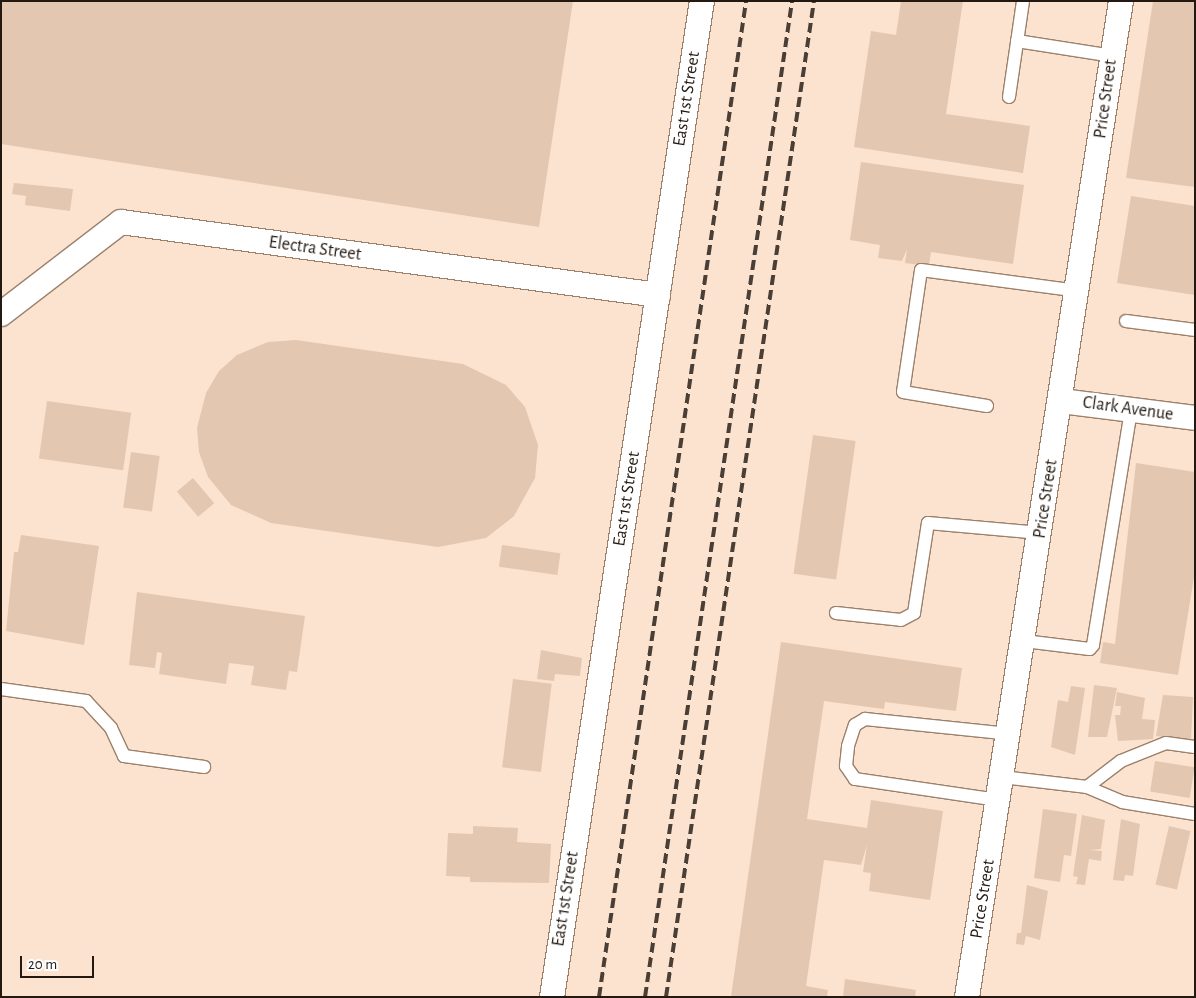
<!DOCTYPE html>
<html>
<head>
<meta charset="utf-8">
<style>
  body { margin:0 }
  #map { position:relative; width:1196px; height:998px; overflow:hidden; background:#fbe3d0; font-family:"Alegreya Sans",sans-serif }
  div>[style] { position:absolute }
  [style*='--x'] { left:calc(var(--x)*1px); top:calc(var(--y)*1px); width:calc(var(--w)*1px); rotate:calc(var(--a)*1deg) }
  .building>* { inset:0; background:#e4c7b0; transform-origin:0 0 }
  .roads { filter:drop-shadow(1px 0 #9b806b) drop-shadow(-1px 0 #9b806b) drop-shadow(0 1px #9b806b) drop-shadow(0 -1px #9b806b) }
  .service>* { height:12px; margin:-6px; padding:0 6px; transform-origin:6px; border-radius:6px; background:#fff }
  .minor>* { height:24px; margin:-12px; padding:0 12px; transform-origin:12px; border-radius:12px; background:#fff }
  .rail>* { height:4px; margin-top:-2px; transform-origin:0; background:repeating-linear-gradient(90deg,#4b3f35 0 10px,transparent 0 15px) }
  span { translate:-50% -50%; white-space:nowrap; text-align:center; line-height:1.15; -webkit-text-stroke:5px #fff; paint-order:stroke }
  .street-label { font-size:18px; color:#231911 }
  .frame { position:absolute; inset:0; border:2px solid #231911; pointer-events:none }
  .scale { position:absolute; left:20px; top:956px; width:74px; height:22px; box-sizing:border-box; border:2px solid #231911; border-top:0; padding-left:6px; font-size:15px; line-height:18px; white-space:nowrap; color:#231911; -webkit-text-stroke:4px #fff; paint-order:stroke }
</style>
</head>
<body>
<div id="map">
  <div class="building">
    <div style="clip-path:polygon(1px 1px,573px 1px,539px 227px,1px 144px)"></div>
    <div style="clip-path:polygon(901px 1px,963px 1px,946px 114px,1030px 126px,1023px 173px,854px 147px,871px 31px,896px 35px)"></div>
    <div style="clip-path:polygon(1153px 1px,1195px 1px,1195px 187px,1126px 178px)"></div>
    <div style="clip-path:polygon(861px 162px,1024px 185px,1013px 264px,931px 252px,929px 266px,905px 263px,907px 249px,902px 261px,878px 258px,880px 245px,850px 240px)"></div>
    <div style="clip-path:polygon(14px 183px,73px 189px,70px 211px,25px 205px,26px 196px,12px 194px)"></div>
    <div style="clip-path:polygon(1131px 196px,1195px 206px,1195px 295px,1117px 283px)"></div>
    <div style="clip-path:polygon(296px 340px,463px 364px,506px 385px,525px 407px,538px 445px,535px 478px,514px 516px,486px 538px,438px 547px,271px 523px,231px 505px,208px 477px,199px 452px,197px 428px,206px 393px,219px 371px,237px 355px,268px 342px)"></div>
    <div style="left:47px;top:401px;width:85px;height:58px;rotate:8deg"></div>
    <div style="left:813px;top:435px;width:43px;height:140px;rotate:8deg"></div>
    <div style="left:131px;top:452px;width:29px;height:56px;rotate:8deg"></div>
    <div style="clip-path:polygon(1136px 463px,1195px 472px,1195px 571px,1178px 675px,1100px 663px,1103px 642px,1115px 644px)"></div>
    <div style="left:193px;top:478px;width:33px;height:21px;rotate:50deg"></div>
    <div style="clip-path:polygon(21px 535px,99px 546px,84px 645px,6px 631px,14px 552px,18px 552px)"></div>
    <div style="left:502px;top:545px;width:59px;height:22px;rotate:8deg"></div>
    <div style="clip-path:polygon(137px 592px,305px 616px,297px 672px,289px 671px,286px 690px,251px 685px,254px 666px,229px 663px,226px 684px,159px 674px,162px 653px,157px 652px,155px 668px,129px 665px)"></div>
    <div style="clip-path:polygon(781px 642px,962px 668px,956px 711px,885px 702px,884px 709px,824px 701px,807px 819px,867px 828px,871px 800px,943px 811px,930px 900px,869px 891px,871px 873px,863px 872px,867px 845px,861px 865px,824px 860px,806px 986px,828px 990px,827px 997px,731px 997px)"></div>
    <div style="clip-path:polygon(541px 650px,582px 658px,580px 676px,555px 674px,554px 681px,537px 679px)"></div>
    <div style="left:513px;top:679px;width:39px;height:89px;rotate:7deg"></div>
    <div style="clip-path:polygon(1094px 685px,1117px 688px,1107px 737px,1088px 737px)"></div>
    <div style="clip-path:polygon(1071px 686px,1085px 688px,1075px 755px,1051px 747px,1058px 700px,1068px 702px)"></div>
    <div style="clip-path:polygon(1117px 692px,1145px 698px,1142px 719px,1155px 720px,1153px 739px,1118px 741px,1115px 715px,1120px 715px,1121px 706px,1115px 706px)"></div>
    <div style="clip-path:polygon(1163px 695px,1193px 697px,1191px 740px,1156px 736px)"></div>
    <div style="left:1155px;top:761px;width:40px;height:31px;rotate:9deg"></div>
    <div style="clip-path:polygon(1043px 809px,1077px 814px,1071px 856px,1064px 855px,1060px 882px,1034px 878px)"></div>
    <div style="clip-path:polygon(1082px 815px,1105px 820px,1101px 849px,1090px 850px,1102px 851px,1101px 861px,1089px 859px,1085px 885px,1076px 884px,1078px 877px,1073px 876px)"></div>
    <div style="clip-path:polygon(1121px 819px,1140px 824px,1133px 876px,1125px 875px,1124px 881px,1113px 880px)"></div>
    <div style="clip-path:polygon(473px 826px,518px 828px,517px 842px,551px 844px,549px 883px,470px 882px,470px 877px,446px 876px,448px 833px,473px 834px)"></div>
    <div style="left:1169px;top:826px;width:22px;height:60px;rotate:13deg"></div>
    <div style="clip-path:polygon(1027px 885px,1048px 891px,1040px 940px,1026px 936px,1024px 945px,1016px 944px,1017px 933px,1021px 933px)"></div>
    <div style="clip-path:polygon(845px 979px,916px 990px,915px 997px,843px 997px)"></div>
  </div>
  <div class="roads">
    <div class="service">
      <div style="--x:1017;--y:41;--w:97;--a:8.9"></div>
      <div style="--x:1009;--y:97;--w:97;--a:-81.7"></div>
      <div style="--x:1126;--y:321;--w:70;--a:7.4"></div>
      <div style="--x:987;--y:406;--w:85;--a:-170.5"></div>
      <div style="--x:903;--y:392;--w:123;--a:-81.6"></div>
      <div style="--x:921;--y:270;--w:158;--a:7.6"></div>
      <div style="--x:836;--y:613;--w:65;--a:6.1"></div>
      <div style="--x:901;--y:620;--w:15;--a:-28"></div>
      <div style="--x:914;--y:613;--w:91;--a:-81.2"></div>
      <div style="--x:928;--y:523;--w:113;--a:5.1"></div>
      <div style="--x:1024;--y:641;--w:66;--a:6.9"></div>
      <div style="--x:1090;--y:649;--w:5;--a:-53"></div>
      <div style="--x:1093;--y:645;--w:238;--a:-80.8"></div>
      <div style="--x:1;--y:689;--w:86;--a:8"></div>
      <div style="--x:86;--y:701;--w:37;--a:47"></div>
      <div style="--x:111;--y:728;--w:31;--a:65"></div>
      <div style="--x:124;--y:756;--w:81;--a:7.8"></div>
      <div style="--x:1002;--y:777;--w:86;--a:6.7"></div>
      <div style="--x:1087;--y:787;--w:38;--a:23"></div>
      <div style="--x:1122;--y:802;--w:74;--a:9.3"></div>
      <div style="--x:1087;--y:787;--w:43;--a:-37.4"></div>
      <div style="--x:1121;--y:761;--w:48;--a:-21.8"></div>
      <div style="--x:1166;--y:743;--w:29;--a:8"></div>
      <div style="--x:998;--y:800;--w:145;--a:-171.6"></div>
      <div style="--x:855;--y:779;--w:16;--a:-125"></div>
      <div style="--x:846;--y:766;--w:20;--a:-84"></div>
      <div style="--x:848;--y:746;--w:22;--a:-72"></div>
      <div style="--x:855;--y:725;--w:12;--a:-31"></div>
      <div style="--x:865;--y:719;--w:145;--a:5.9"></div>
    </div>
    <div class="minor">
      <div style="--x:1;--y:314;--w:151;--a:-37.5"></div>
      <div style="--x:121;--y:222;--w:542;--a:7.74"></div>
      <div style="--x:1061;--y:401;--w:135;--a:7.2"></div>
      <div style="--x:552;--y:997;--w:1007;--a:-81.44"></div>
      <div style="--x:967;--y:997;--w:1008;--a:-81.21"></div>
    </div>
  </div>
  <div class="rail">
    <div style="--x:599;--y:997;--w:1007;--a:-81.6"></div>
    <div style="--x:645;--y:997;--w:1007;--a:-81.6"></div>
    <div style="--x:666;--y:997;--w:1007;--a:-81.55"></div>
  </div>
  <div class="street-label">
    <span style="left:687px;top:99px;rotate:-81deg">East 1st Street</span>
    <span style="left:1106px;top:99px;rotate:-82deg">Price Street</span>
    <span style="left:315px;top:249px;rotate:8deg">Electra Street</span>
    <span style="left:1128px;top:409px;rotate:8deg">Clark Avenue</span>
    <span style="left:627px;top:499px;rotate:-81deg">East 1st Street</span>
    <span style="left:1046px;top:499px;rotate:-81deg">Price Street</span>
    <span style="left:566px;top:899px;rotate:-81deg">East 1st Street</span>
    <span style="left:983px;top:899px;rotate:-81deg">Price Street</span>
  </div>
  <div class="frame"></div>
  <div class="scale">20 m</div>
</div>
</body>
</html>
